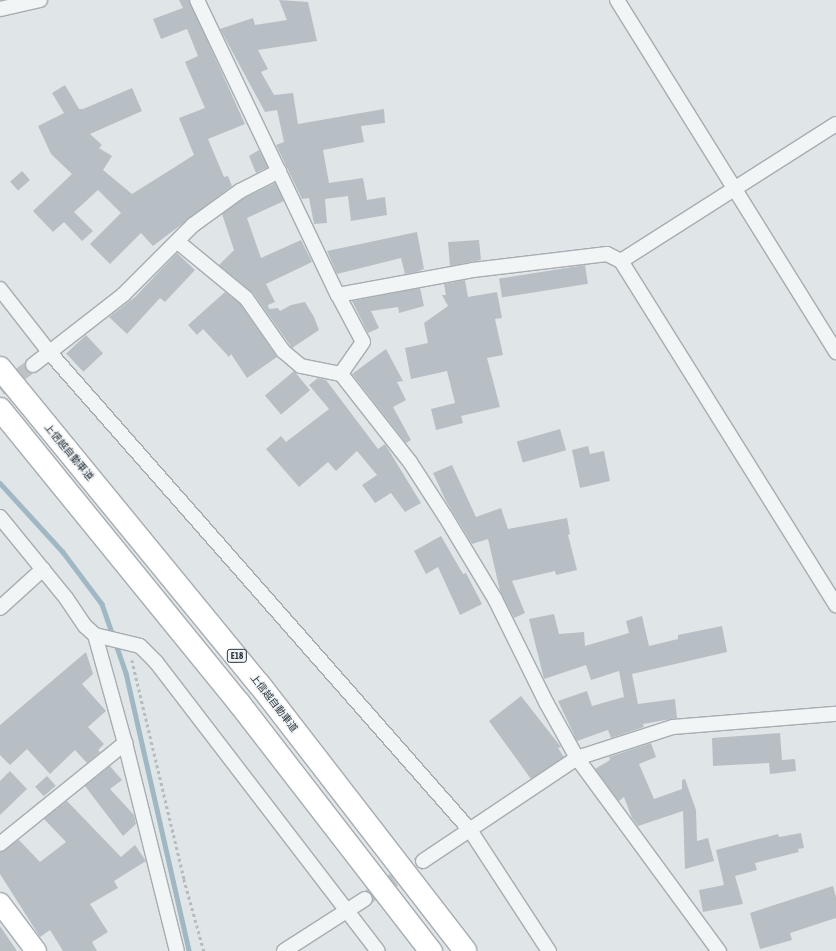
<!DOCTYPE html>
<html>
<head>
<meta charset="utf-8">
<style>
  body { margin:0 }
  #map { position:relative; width:836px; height:951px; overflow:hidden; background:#e0e5e8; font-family:"Asap Condensed","Noto Sans JP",sans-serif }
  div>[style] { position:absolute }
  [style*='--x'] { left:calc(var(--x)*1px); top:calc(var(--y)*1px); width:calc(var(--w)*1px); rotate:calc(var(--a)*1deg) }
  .stream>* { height:4.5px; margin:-2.25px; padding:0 2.25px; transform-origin:2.25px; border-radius:2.25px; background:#9fb8c4 }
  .building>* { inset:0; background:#b8bfc4; transform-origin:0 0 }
  .minor-tunnel>* { height:14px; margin-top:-7px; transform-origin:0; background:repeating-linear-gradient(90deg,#bcc2c6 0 14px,transparent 0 21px) }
  .path>* { height:2.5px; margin-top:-1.25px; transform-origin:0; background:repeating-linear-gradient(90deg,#b6bbbe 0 3px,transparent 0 6px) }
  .roads { filter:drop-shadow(1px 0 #a6adb1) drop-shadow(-1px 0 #a6adb1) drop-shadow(0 1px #a6adb1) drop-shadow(0 -1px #a6adb1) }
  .minor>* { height:14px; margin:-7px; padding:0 7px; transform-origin:7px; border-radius:7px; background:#f2f5f6 }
  .secondary>* { height:20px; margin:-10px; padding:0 10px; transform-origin:10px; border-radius:10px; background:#fff }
  .motorway>* { height:22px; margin:-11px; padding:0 11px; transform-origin:11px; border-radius:11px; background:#fff }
  span { translate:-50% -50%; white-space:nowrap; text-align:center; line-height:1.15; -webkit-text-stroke:3px #f0f3f5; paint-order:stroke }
  .shield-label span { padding:1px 3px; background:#f0f3f5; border:1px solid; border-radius:3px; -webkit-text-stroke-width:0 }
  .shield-label { font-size:9px; color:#2a353d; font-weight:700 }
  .street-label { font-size:10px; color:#2a353d }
</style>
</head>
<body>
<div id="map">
  <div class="stream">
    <div style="--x:0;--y:483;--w:93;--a:47.6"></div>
    <div style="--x:63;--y:552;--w:65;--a:53.1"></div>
    <div style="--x:102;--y:604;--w:73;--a:70.8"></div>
    <div style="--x:126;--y:673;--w:285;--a:77.2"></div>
  </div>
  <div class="building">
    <div style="clip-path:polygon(179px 0,189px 0,245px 124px,208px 139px,224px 177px,228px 176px,232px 186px,153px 246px,141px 233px,110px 264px,90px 244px,121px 213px,98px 190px,74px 212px,93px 231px,82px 241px,64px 222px,53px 232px,33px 211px,72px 174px,51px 154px,38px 126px,64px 113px,52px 93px,65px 85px,79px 109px,83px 109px,132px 88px,142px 111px,90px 134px,102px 145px,99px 148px,112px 156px,103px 170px,132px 194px,194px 155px,179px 118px,205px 108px,185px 62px,198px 56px,187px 29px,161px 39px,153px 19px,183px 8px)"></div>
    <div style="clip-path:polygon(279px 0,308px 2px,317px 41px,258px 50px,268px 69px,261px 72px,274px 95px,293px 93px,298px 124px,384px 109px,385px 123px,361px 126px,364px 142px,323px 150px,329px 183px,363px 178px,367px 200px,385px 197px,387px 215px,351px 221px,348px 196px,325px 199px,327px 223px,314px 224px,309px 198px,302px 199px,276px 145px,284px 142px,277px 110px,265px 112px,220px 29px,253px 18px,255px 25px,287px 20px)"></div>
    <div style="clip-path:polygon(259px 150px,268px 167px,256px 173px,249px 156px)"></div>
    <div style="left:22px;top:171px;width:12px;height:16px;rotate:48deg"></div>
    <div style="clip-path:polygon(275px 183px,284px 201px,247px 218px,261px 258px,301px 240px,312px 262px,266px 284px,275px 302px,268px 305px,269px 309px,278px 308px,280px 311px,291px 305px,305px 302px,314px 317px,319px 330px,292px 348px,253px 293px,219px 265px,234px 250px,222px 214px,244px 198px)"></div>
    <div style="clip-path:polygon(417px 232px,424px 269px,417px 272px,405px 274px,401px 258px,337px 274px,327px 251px)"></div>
    <div style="clip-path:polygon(479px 240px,481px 260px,450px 266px,448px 242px)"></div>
    <div style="clip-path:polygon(177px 253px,195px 270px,165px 302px,160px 298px,127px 334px,109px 317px,135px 297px)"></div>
    <div style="left:585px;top:265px;width:19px;height:87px;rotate:81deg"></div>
    <div style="clip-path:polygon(465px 280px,468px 297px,497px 292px,502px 318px,495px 319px,503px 355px,487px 358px,500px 407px,461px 416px,463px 423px,436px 430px,431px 409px,455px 403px,447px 371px,411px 379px,405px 348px,428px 343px,424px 323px,448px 306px,442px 295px,446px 295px,444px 284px)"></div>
    <div style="clip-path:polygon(420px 288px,424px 306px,399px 313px,398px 307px,371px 311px,379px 328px,368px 333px,352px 301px)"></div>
    <div style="clip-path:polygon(225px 292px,240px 304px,277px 357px,247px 378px,231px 354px,229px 357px,203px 329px,197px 335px,188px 325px)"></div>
    <div style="left:86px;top:335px;width:25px;height:27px;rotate:47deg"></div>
    <div style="clip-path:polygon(386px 349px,403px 381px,397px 382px,406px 400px,393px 407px,411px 440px,406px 443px,352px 374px)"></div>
    <div style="left:294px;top:371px;width:25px;height:38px;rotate:50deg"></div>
    <div style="clip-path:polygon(318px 378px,326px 380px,378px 449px,385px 444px,421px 503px,405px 512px,391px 493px,375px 503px,362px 485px,377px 475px,357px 451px,336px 471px,328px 462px,299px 487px,266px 449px,281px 436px,286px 442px,329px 409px,309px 385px)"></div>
    <div style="left:560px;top:429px;width:22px;height:45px;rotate:74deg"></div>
    <div style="clip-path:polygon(588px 446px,590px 454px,604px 451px,610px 481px,580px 488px,572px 450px)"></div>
    <div style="clip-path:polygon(452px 465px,476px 517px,501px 508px,508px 529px,567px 518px,570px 534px,568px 535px,577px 570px,556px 575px,555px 571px,512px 581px,525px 613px,514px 618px,500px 591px,488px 539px,472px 544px,446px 501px,433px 473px)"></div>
    <div style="clip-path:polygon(441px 536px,463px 574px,466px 573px,482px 604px,460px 615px,438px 567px,426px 574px,414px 551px)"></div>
    <div style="clip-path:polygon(554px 614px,559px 634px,584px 632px,585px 646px,629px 633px,626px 621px,642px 616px,649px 646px,678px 639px,678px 635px,722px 626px,727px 652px,632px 674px,638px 704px,675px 699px,677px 718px,643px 724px,644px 727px,611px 738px,608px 730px,577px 741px,558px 701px,587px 691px,592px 706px,624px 697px,619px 671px,591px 680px,586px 665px,544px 679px,529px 619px)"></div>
    <div style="clip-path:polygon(86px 652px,93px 674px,82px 684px,106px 711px,88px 727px,104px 744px,98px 750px,100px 752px,87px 763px,75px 750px,50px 774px,27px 749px,10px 765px,0 755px,0 725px)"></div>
    <div style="clip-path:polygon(521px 696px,561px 747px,558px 748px,564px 757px,531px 779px,489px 721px)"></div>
    <div style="clip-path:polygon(780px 733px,782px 760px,795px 759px,796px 771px,770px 774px,769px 763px,713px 766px,712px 738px)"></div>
    <div style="clip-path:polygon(651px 743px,656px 757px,639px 764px,654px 799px,682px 789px,682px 780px,685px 779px,696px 810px,697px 841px,708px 838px,714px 861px,685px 869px,683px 811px,638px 826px,632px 818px,624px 797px,619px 801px,595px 769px,610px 760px,609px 757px)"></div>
    <div style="clip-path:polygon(110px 766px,122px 780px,110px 789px,134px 815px,136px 824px,123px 836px,85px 786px)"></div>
    <div style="clip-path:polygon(10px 771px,27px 789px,0 815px,0 781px)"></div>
    <div style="left:47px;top:776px;width:13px;height:16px;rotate:48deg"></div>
    <div style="clip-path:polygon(67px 801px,121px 857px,135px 845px,146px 861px,114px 881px,118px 888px,90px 904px,108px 932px,92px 942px,97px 951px,63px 951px,50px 930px,40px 937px,0 874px,0 852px,19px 840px,40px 862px,66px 842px,44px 819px)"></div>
    <div style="clip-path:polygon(801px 833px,804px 848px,798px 849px,799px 852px,755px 863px,757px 870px,735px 876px,743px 904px,703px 912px,699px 890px,724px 885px,716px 850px,778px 834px,779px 837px)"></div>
    <div style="clip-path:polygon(833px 886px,836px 897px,836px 918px,790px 933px,792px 940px,760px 949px,750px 913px)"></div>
    <div style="clip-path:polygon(0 926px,17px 951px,0 951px)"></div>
  </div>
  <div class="minor-tunnel">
    <div style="--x:0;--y:389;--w:41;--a:-36"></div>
    <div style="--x:365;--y:899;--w:69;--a:-33.2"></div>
  </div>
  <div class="path">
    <div style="--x:132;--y:660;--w:225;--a:76.6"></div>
    <div style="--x:184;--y:879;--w:75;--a:74.5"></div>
  </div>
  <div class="roads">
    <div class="minor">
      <div style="--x:197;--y:0;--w:327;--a:64.5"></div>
      <div style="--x:338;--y:295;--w:53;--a:62"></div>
      <div style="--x:363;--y:342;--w:39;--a:125"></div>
      <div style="--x:341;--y:374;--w:112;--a:51.9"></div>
      <div style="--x:410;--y:462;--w:64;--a:57.1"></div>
      <div style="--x:445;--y:516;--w:97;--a:58.9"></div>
      <div style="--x:495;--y:599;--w:117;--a:63.7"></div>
      <div style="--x:547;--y:704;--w:62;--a:60.9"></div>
      <div style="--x:577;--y:758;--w:240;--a:53.7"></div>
      <div style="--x:617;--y:0;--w:415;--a:58.1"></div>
      <div style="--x:0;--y:9;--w:41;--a:-12.7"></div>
      <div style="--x:178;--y:242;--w:88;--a:39.5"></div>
      <div style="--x:246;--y:298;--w:65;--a:55.1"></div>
      <div style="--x:283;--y:351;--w:23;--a:40"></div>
      <div style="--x:301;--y:366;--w:41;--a:11.3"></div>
      <div style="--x:621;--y:261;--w:255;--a:-32.5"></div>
      <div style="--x:0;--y:289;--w:81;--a:52"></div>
      <div style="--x:50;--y:353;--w:636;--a:48.64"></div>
      <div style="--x:470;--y:830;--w:145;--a:56.9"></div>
      <div style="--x:338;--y:295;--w:137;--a:-10.5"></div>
      <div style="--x:473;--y:270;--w:135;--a:-6.8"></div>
      <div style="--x:607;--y:254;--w:16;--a:27"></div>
      <div style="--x:621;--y:261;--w:406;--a:58"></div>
      <div style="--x:33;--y:365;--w:114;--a:-37.9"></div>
      <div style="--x:123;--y:295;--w:99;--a:-45"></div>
      <div style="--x:193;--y:225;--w:58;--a:-35.9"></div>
      <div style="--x:240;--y:191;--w:44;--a:-27.1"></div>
      <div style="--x:0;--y:517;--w:104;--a:50.8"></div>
      <div style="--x:66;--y:598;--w:34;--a:56"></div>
      <div style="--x:85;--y:626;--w:13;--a:42"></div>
      <div style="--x:95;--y:635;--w:46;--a:13.7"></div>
      <div style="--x:140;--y:646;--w:23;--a:45"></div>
      <div style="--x:156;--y:662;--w:364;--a:52.5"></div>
      <div style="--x:0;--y:608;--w:58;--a:-42.2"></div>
      <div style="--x:95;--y:635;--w:112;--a:74.5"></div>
      <div style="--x:125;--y:743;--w:214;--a:76"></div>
      <div style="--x:0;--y:844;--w:161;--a:-38.9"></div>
      <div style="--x:423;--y:861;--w:185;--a:-33.8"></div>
      <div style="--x:577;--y:758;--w:101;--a:-17.9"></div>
      <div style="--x:673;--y:727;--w:164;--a:-4.6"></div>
      <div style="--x:284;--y:951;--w:96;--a:-32.7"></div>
    </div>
    <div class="secondary">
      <div style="--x:0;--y:903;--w:60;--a:53.1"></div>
    </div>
    <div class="motorway">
      <div style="--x:0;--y:368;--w:409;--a:50.7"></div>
      <div style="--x:259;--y:684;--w:337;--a:52.3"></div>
      <div style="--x:0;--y:409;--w:379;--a:50.9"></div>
      <div style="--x:239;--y:703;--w:314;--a:52.3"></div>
    </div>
  </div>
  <div class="shield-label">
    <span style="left:237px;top:656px">E18</span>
  </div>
  <div class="street-label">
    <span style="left:69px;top:452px;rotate:50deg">上信越自動車道</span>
    <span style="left:274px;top:703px;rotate:52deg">上信越自動車道</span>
  </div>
</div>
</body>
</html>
